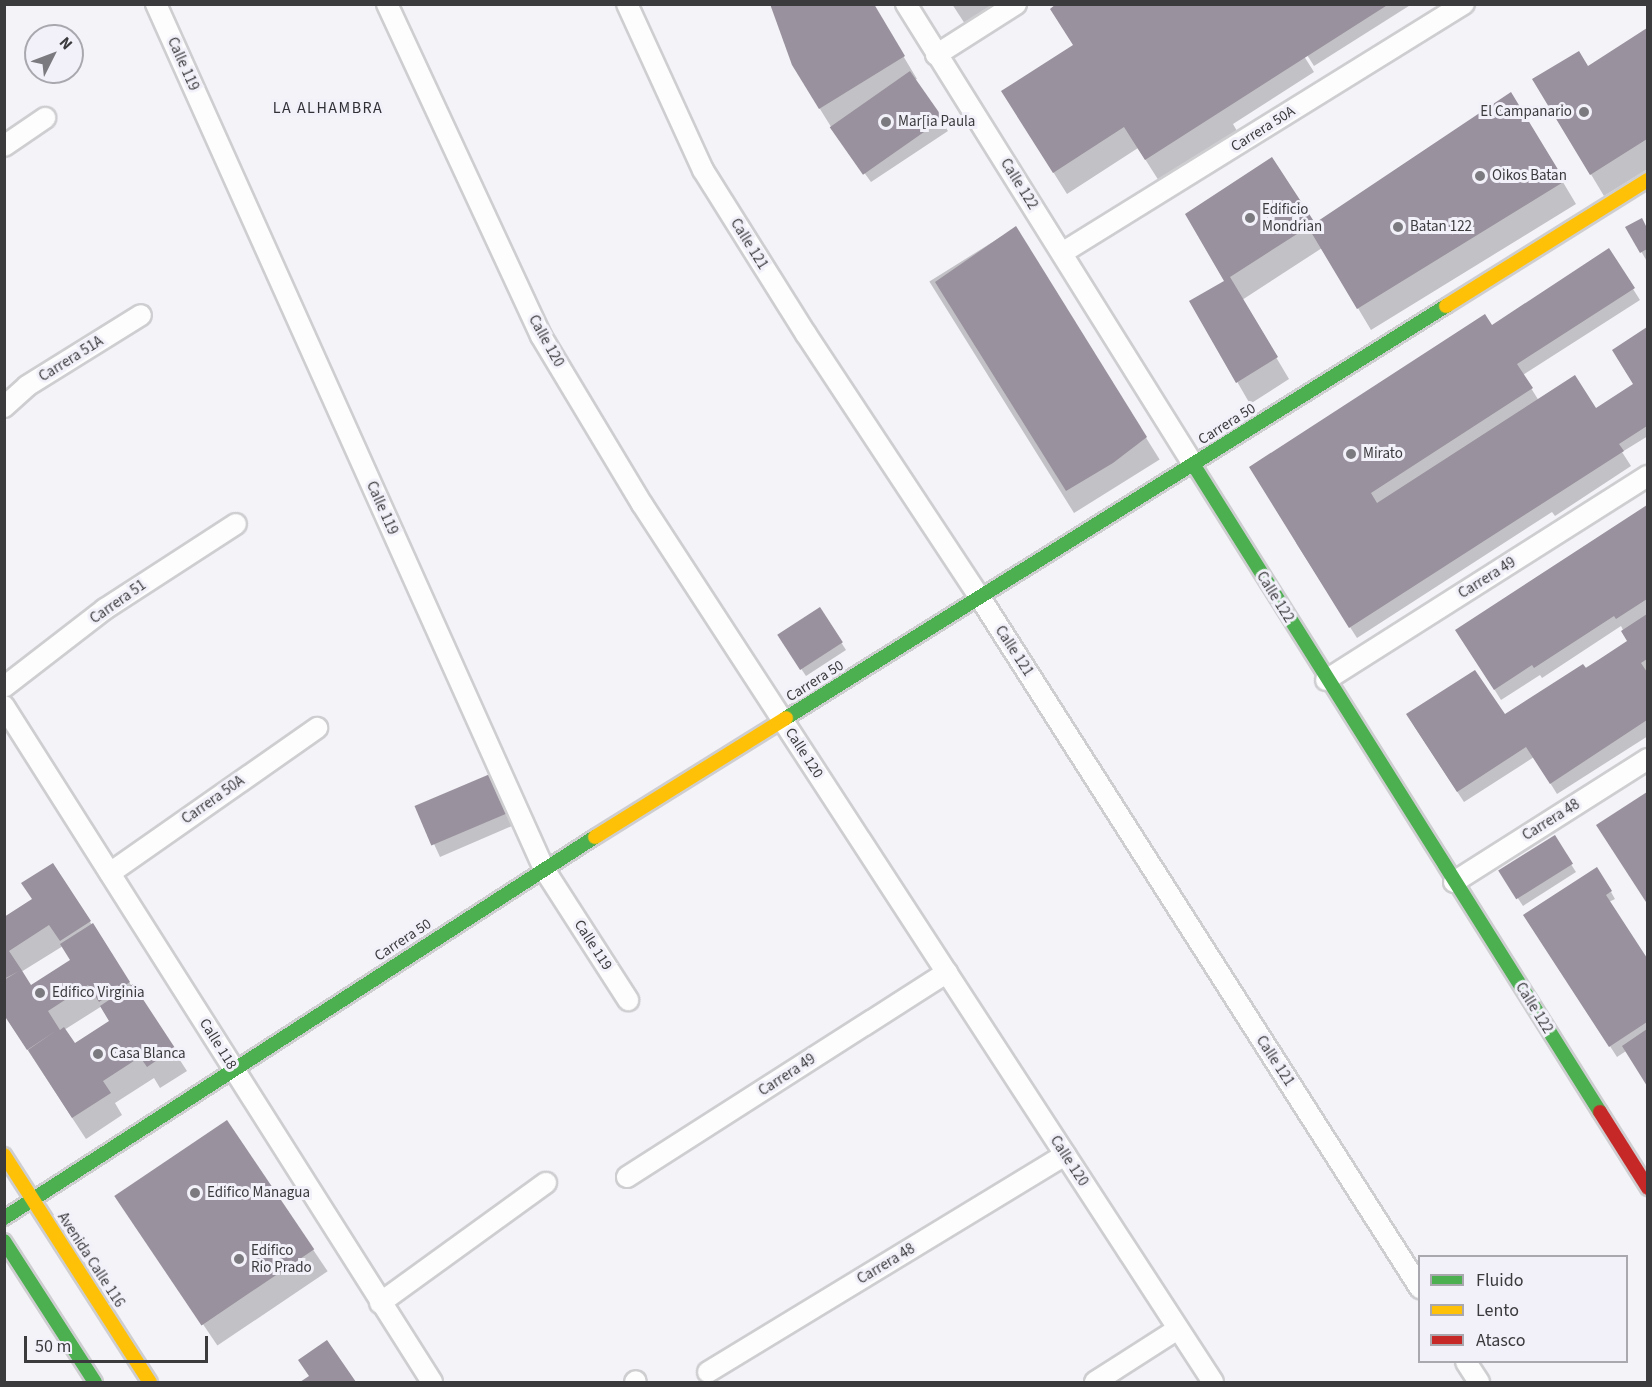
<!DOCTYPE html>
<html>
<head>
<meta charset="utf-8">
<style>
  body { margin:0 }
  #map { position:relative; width:1652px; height:1387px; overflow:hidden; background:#f3f3f8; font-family:"Source Sans 3",sans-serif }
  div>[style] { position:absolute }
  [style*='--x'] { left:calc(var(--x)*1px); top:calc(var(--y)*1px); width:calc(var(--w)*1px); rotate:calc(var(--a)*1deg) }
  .shadow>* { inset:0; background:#0003; transform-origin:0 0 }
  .building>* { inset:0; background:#99919d; transform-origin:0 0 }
  .roads { filter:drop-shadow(2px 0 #ceced1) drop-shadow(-2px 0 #ceced1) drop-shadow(0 2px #ceced1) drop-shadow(0 -2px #ceced1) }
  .street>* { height:20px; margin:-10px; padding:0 10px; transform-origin:10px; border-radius:10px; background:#fdfdfe }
  .fast>* { height:14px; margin:-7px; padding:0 7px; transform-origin:7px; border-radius:7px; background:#4caf50 }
  .slow>* { height:14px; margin:-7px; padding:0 7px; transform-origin:7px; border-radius:7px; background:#ffc107 }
  .jam>* { height:14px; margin:-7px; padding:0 7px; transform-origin:7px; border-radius:7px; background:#c62828 }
  .dots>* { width:16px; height:16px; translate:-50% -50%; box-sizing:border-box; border:3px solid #f2f1fa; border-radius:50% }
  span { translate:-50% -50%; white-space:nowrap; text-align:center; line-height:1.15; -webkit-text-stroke:6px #f2f1fa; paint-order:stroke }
  .street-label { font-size:15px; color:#3b3b3e }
  .poi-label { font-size:15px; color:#3b3b3e }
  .right { translate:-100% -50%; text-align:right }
  .left { translate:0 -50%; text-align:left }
  .neighbourhood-label { font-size:16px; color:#303036; letter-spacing:1.5px }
  .frame { position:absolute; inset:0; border:6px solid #3b3b3e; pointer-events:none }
  .legend { position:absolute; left:1418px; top:1255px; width:210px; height:108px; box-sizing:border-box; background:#f2f1fa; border:2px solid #a9a8af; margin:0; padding:8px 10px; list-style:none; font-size:18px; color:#3b3b3e }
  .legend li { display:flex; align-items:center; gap:12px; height:30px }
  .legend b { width:30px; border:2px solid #a9a8af }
  .north { position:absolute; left:24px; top:24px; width:60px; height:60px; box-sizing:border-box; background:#f2f1fa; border:2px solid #a9a8af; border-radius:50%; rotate:48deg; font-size:16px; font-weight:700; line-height:24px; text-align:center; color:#3b3b3e }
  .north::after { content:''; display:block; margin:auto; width:21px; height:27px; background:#7b7b7f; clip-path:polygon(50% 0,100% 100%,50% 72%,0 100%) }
  .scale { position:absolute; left:24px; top:1336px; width:184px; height:27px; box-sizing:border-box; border:3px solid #3b3b3e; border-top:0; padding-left:8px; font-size:18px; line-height:21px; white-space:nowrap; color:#3b3b3e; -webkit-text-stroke:4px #f2f1fa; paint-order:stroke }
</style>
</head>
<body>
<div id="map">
  <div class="shadow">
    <div style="clip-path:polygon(872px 4px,917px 79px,914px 80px,948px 131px,871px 182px,833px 130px,807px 88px)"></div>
    <div style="clip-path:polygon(952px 4px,1003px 4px,967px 27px)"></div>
    <div style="clip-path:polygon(1271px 4px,1314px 72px,1233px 124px,1237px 131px,1159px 181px,1138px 148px,1067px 194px,1016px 113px)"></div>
    <div style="clip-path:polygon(1275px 4px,1412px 4px,1314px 66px)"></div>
    <div style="clip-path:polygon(1648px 29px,1648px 169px,1604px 196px,1547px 101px,1588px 68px)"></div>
    <div style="clip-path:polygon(1511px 95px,1576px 204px,1371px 330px,1322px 248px,1242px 300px,1289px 379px,1250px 404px,1191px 302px,1226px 282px,1187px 215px,1314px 225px)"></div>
    <div style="clip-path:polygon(1641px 220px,1648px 231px,1648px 263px,1627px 228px)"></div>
    <div style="left:1015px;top:228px;width:273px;height:101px;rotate:58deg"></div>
    <div style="clip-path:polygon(1609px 251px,1640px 300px,1523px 375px,1539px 401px,1600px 416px,1635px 384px,1614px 350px,1648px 328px,1648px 436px,1622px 452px,1631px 466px,1555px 516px,1552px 512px,1357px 638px,1296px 543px,1491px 327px)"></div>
    <div style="clip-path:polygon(1648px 507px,1648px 736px,1557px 794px,1534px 757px,1464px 802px,1414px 726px,1504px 716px,1629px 642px,1621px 626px,1542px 678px,1540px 675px,1501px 700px,1457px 630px)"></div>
    <div style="clip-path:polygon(820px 609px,846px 650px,806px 676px,783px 642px)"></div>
    <div style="clip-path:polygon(495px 787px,512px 826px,440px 857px,417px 807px)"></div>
    <div style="clip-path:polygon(1648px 794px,1648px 903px,1598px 826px)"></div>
    <div style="clip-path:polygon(1554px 838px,1576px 872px,1523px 906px,1505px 879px)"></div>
    <div style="clip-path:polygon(evenodd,53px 865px,187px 1071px,160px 1088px,154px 1078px,115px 1103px,122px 1115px,86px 1139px,4px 1014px,4px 918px,33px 900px,53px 865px,63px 946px,72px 961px,31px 987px,21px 972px,63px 946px,53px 865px,102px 1006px,110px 1022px,74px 1045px,64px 1030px,102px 1006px)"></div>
    <div style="clip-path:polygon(1611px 892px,1615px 899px,1609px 902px,1648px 963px,1648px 1084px,1626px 1051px,1617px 1057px,1525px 915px)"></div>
    <div style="left:227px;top:1122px;width:180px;height:133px;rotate:56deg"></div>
    <div style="clip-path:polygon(327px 1342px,354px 1382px,302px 1382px,310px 1377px)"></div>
  </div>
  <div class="building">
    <div style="clip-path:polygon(770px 4px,874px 4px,905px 56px,819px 109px,792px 65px)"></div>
    <div style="clip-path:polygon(1056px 4px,1389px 4px,1145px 160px,1124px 127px,1053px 173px,1001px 91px,1073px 45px,1050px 9px)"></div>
    <div style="clip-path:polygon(1647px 28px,1647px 139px,1590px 175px,1532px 79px,1579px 51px,1588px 66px)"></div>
    <div style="left:910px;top:71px;width:58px;height:98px;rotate:55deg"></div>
    <div style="clip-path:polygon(1511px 92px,1565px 181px,1357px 309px,1308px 227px,1230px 277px,1278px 357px,1236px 383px,1189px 301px,1224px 281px,1185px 214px,1272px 157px,1315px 223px)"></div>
    <div style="clip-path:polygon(1642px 218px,1647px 228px,1647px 249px,1640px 253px,1625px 227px)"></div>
    <div style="clip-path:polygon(1016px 226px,1147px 437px,1113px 463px,1066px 491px,935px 282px)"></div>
    <div style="clip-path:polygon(1609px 248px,1635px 288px,1517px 364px,1533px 388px,1371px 493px,1377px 503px,1575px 375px,1596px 408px,1633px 384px,1612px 350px,1647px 327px,1647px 426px,1619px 444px,1624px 451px,1349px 628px,1249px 467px,1485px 314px,1492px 325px)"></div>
    <div style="clip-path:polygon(1647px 505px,1647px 599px,1616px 619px,1614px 616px,1534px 668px,1532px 665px,1494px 690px,1455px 630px)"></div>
    <div style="left:820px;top:607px;width:42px;height:51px;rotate:57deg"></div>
    <div style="clip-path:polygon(1647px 614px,1647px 659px,1641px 663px,1647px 672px,1647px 720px,1550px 784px,1526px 747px,1457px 792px,1406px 714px,1475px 670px,1505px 714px,1583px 664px,1586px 668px,1627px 641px,1621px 631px)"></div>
    <div style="left:490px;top:774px;width:43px;height:82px;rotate:67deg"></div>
    <div style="clip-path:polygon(1647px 792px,1647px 901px,1646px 902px,1596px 825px)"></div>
    <div style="left:1555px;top:835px;width:34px;height:67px;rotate:58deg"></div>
    <div style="clip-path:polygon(53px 863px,91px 921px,60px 941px,49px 925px,9px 951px,21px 969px,31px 985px,70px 960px,60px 944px,93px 923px,130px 982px,99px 1002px,88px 985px,48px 1011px,60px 1030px,64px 1027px,75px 1043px,109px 1021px,100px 1006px,133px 984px,175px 1048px,147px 1067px,140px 1057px,103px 1081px,111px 1093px,72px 1118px,28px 1050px,57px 1030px,27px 1050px,4px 1015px,4px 980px,19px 971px,4px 979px,4px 917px,32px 899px,21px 883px)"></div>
    <div style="clip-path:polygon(1597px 867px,1612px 891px,1606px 895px,1647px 958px,1647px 1022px,1609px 1047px,1523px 915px)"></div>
    <div style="clip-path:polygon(1647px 1029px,1647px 1086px,1622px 1046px)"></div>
    <div style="left:227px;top:1120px;width:156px;height:136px;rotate:56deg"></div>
    <div style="clip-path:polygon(327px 1340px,356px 1382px,300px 1382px,309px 1376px,298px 1360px)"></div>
  </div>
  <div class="roads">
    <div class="street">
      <div style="--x:156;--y:4;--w:948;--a:65.84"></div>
      <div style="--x:544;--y:869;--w:156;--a:57.3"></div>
      <div style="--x:387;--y:4;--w:366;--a:65.1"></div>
      <div style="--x:541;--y:336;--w:196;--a:59"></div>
      <div style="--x:642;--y:504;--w:1047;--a:56.96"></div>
      <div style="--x:627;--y:4;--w:183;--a:65.4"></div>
      <div style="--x:703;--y:170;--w:194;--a:57.9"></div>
      <div style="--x:806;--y:334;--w:314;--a:56.6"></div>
      <div style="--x:979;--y:596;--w:821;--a:57.49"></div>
      <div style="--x:906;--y:4;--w:542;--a:58.04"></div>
      <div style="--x:936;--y:55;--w:95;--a:-32.5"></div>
      <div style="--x:4;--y:146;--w:50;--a:-34.3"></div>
      <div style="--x:1062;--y:253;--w:473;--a:-31.8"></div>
      <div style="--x:4;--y:407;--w:31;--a:-42"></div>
      <div style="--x:27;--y:386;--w:134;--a:-31.9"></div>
      <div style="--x:1326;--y:680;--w:381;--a:-32.4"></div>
      <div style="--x:4;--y:687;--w:128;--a:-37.7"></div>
      <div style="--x:105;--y:609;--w:156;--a:-33"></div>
      <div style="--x:4;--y:706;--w:800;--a:57.66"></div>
      <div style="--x:110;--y:873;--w:253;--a:-35"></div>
      <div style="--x:1454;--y:882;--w:230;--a:-32.4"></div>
      <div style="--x:627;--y:1177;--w:380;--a:-32.6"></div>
      <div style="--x:380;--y:1303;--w:205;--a:-35.9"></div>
      <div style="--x:1466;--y:1362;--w:24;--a:57"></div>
      <div style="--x:708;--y:1372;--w:418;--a:-31.3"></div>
      <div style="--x:635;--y:1382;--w:1;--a:-45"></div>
      <div style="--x:1095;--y:1382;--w:98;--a:-32.6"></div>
    </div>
    <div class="fast">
      <div style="--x:1193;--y:464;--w:765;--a:57.87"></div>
      <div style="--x:786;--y:718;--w:778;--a:-31.97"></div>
      <div style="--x:4;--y:1218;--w:703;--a:-32.81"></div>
      <div style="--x:4;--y:1241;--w:168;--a:57.2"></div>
    </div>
    <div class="slow">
      <div style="--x:1446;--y:306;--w:238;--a:-32"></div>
      <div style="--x:595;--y:837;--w:225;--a:-31.9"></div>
      <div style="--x:4;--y:1155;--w:270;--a:57.3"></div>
    </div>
    <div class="jam">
      <div style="--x:1600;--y:1112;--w:90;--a:57.7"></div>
    </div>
  </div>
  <div class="dots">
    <div style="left:1584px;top:112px;background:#7b7b7f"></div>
    <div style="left:886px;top:122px;background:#7b7b7f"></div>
    <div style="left:1480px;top:176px;background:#7b7b7f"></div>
    <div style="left:1250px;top:218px;background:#7b7b7f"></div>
    <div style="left:1398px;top:227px;background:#7b7b7f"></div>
    <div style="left:1351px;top:454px;background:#7b7b7f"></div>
    <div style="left:40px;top:993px;background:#7b7b7f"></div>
    <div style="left:98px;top:1054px;background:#7b7b7f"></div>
    <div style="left:195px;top:1193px;background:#7b7b7f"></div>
    <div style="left:239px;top:1259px;background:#7b7b7f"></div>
  </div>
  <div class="street-label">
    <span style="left:183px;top:64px;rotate:66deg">Calle 119</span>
    <span style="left:1263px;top:129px;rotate:-32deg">Carrera 50A</span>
    <span style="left:1019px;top:184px;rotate:58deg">Calle 122</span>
    <span style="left:749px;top:244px;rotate:58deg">Calle 121</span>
    <span style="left:546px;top:341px;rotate:61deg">Calle 120</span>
    <span style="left:71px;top:359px;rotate:-32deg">Carrera 51A</span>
    <span style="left:1227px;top:424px;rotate:-32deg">Carrera 50</span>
    <span style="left:382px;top:508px;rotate:66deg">Calle 119</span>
    <span style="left:1487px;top:578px;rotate:-32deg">Carrera 49</span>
    <span style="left:1275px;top:597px;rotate:58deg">Calle 122</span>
    <span style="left:118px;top:602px;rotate:-35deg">Carrera 51</span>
    <span style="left:1014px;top:651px;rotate:57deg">Calle 121</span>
    <span style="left:815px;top:681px;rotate:-32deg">Carrera 50</span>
    <span style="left:804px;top:753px;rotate:57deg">Calle 120</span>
    <span style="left:213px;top:800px;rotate:-35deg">Carrera 50A</span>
    <span style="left:1551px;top:820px;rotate:-32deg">Carrera 48</span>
    <span style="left:403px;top:940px;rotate:-33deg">Carrera 50</span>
    <span style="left:593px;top:945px;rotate:57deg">Calle 119</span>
    <span style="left:1534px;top:1008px;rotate:58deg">Calle 122</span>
    <span style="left:218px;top:1044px;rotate:58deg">Calle 118</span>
    <span style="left:1275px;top:1061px;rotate:57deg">Calle 121</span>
    <span style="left:787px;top:1075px;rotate:-33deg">Carrera 49</span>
    <span style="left:1069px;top:1161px;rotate:57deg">Calle 120</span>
    <span style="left:91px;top:1260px;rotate:57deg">Avenida Calle 116</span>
    <span style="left:886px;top:1264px;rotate:-31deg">Carrera 48</span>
  </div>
  <div class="poi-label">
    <span class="right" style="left:1572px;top:112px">El Campanario</span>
    <span class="left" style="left:898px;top:122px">Mar[ia Paula</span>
    <span class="left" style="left:1492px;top:176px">Oikos Batan</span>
    <span class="left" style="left:1262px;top:218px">Edificio<br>Mondrian</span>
    <span class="left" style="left:1410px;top:227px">Batan 122</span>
    <span class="left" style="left:1363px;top:454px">Mirato</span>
    <span class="left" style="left:52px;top:993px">Edifico Virginia</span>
    <span class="left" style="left:110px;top:1054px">Casa Blanca</span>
    <span class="left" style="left:207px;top:1193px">Edifico Managua</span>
    <span class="left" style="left:251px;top:1259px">Edifico<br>Rio Prado</span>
  </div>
  <div class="neighbourhood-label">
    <span style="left:328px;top:108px">LA ALHAMBRA</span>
  </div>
  <div class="frame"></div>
  <ul class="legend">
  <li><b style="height:8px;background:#4caf50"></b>Fluido</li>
  <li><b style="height:8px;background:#ffc107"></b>Lento</li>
  <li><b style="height:8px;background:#c62828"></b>Atasco</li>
  </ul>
  <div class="north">N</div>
  <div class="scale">50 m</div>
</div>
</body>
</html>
